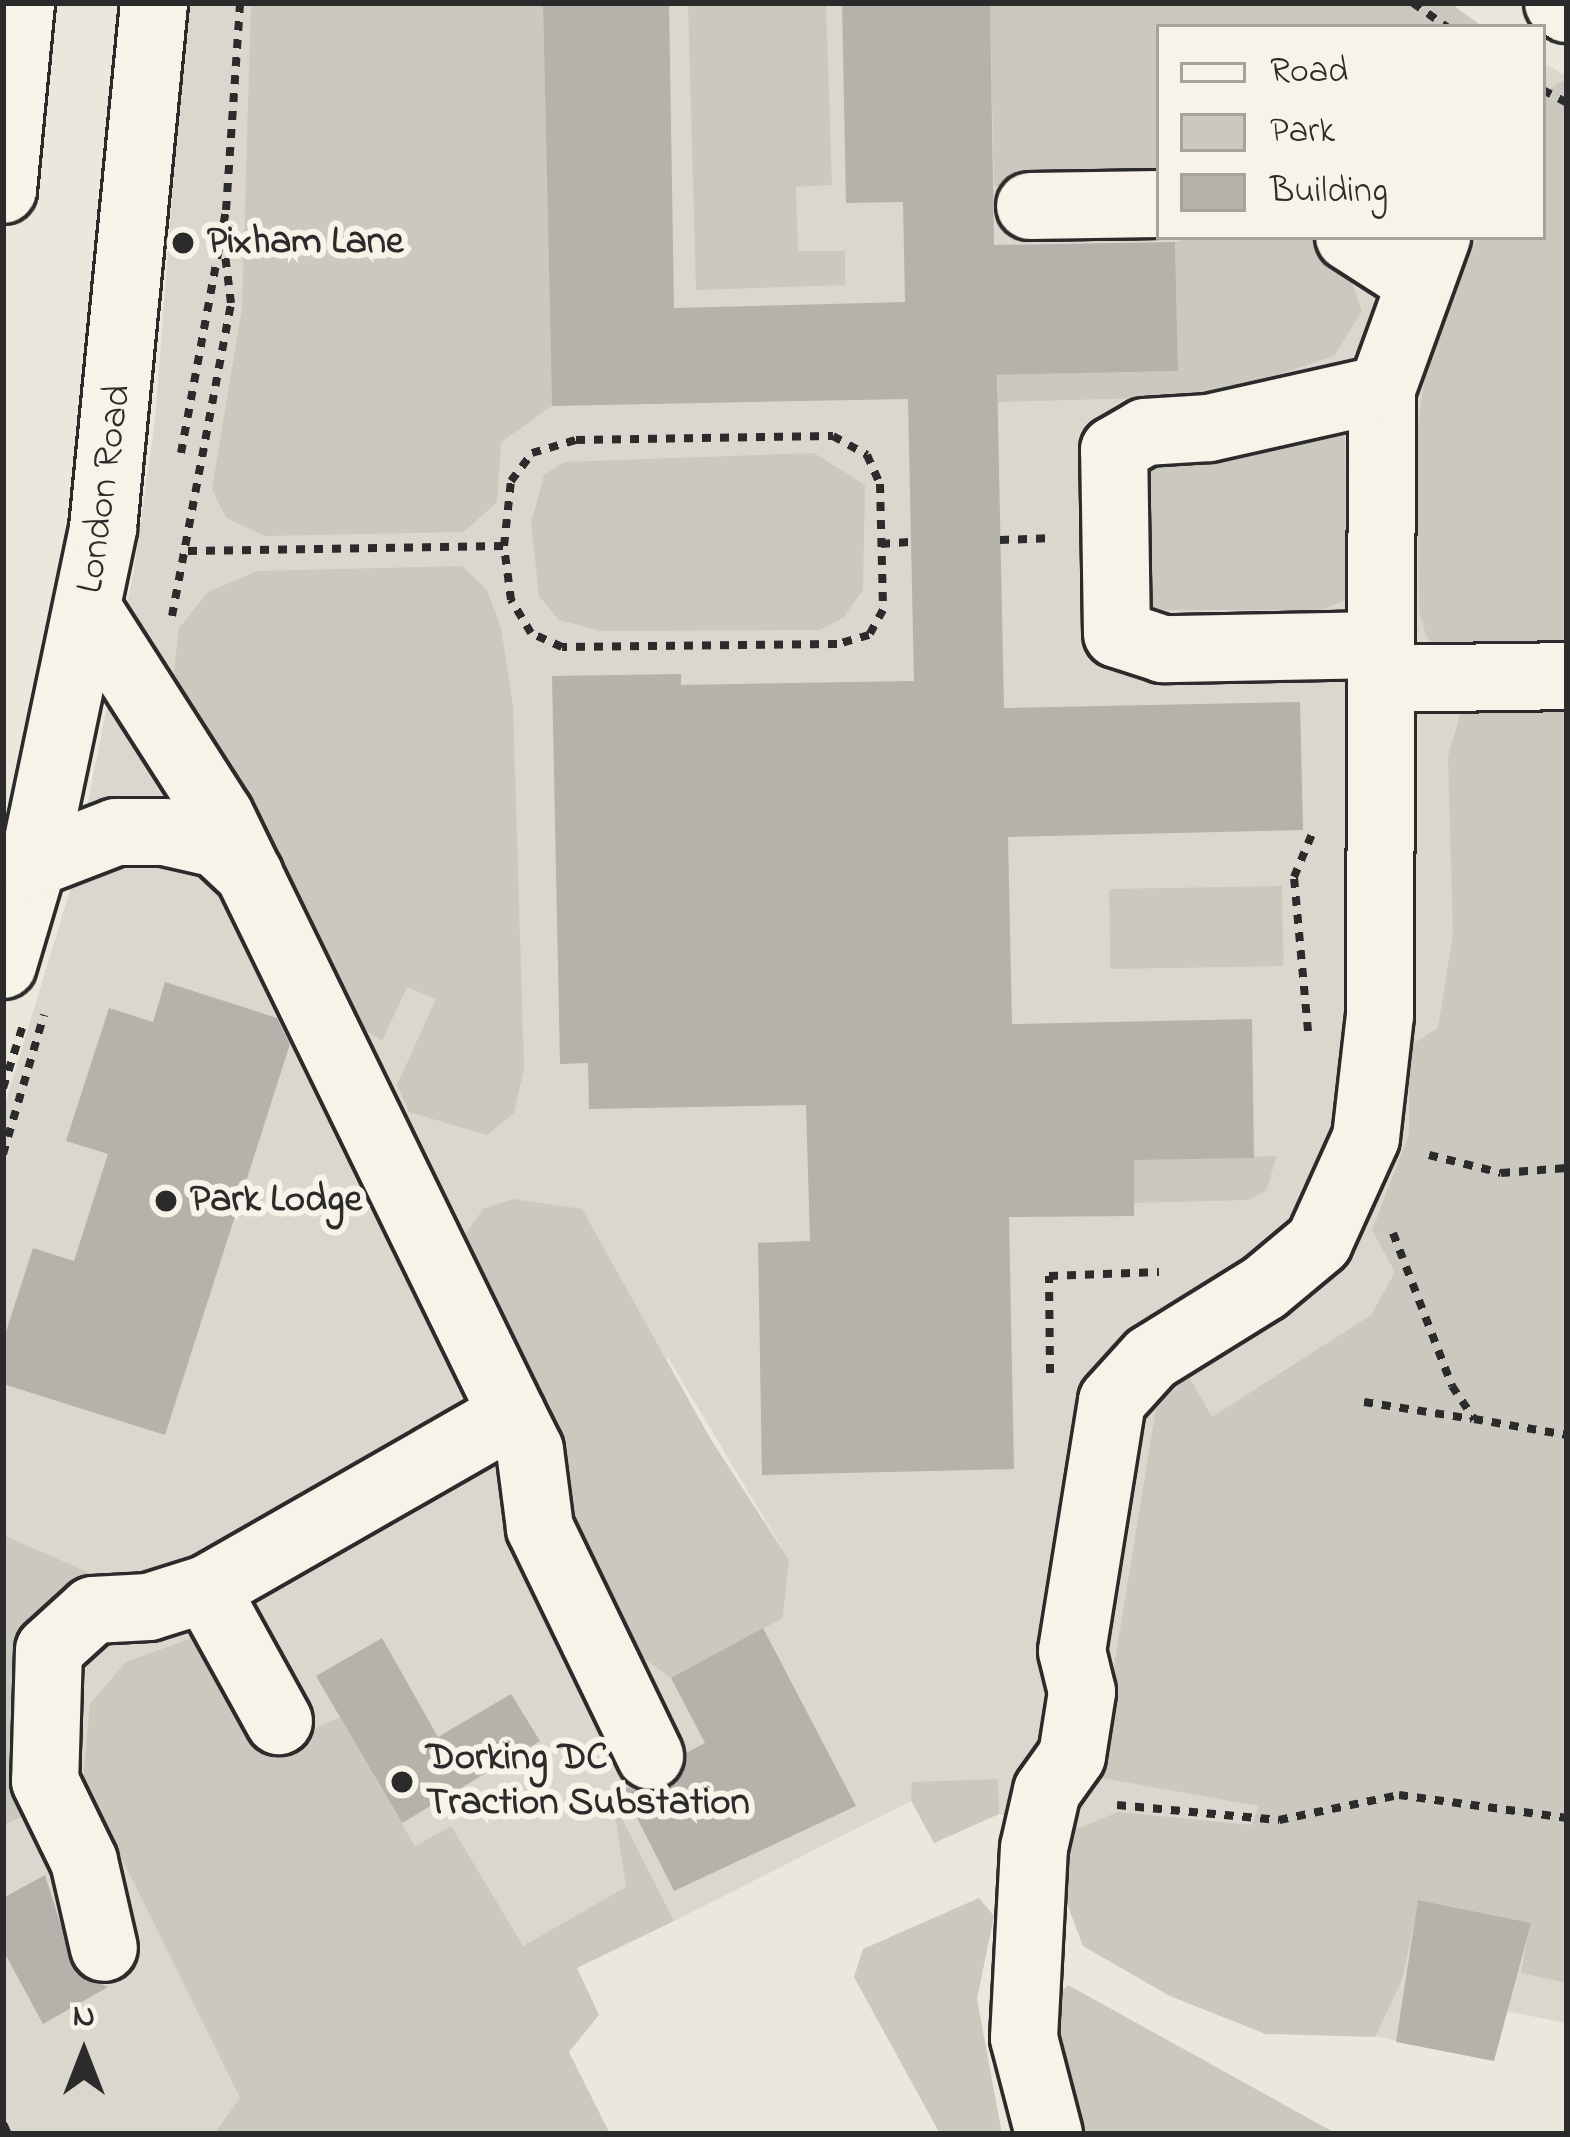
<!DOCTYPE html>
<html>
<head>
<meta charset="utf-8">
<style>
  body { margin:0 }
  #map { position:relative; width:1570px; height:2137px; overflow:hidden; background:#ebe7dd; font-family:"Indie Flower",sans-serif }
  div>[style] { position:absolute }
  [style*='--x'] { left:calc(var(--x)*1px); top:calc(var(--y)*1px); width:calc(var(--w)*1px); rotate:calc(var(--a)*1deg) }
  .built>* { inset:0; background:#dbd7ce }
  .green>* { inset:0; background:#cbc8bf; transform-origin:0 0 }
  .building>* { inset:0; background:#b5b2ab }
  .path>* { height:8px; margin-top:-4px; transform-origin:0; background:repeating-linear-gradient(90deg,#2b2b2b 0 9px,transparent 0 18px) }
  .roads { filter:drop-shadow(3px 0 #2b2b2b) drop-shadow(-3px 0 #2b2b2b) drop-shadow(0 3px #2b2b2b) drop-shadow(0 -3px #2b2b2b) }
  .minor>* { height:66px; margin:-33px; padding:0 33px; transform-origin:33px; border-radius:33px; background:#f7f3e8 }
  .major>* { height:66px; margin:-33px; padding:0 33px; transform-origin:33px; border-radius:33px; background:#f7f3e8 }
  .highway>* { height:66px; margin:-33px; padding:0 33px; transform-origin:33px; border-radius:33px; background:#f7f3e8 }
  .rail>* { height:9px; margin:-4.5px; padding:0 4.5px; transform-origin:4.5px; border-radius:4.5px; background:#2b2b2b }
  .dots>* { width:33px; height:33px; translate:-50% -50%; box-sizing:border-box; border:6px solid #f7f3e8; border-radius:50% }
  span { translate:-50% -50%; white-space:nowrap; text-align:center; line-height:1.15; -webkit-text-stroke:12px #f7f3e8; paint-order:stroke }
  .poi-label { font-size:39px; color:#2b2b2b; font-weight:700 }
  .left { translate:0 -50%; text-align:left }
  .street-label { font-size:39px; color:#2b2b2b }
  .frame { position:absolute; inset:0; border:6px solid #2b2b2b; pointer-events:none }
  .legend { position:absolute; left:1156px; top:24px; width:390px; height:216px; box-sizing:border-box; background:#f7f3e8; border:3px solid #a5a39c; margin:0; padding:15px 21px; list-style:none; font-size:36px; color:#2b2b2b }
  .legend li { display:flex; align-items:center; gap:24px; height:60px }
  .legend b { width:60px; border:3px solid #a5a39c }
  .north { position:absolute; left:24px; top:1993px; width:120px; height:120px; -webkit-text-stroke:9px #f7f3e8; paint-order:stroke; rotate:0deg; font-size:33px; font-weight:700; line-height:48px; text-align:center; color:#2b2b2b }
  .north::after { content:''; display:block; margin:auto; width:42px; height:54px; background:#2b2b2b; clip-path:polygon(50% 0,100% 100%,50% 72%,0 100%) }
</style>
</head>
<body>
<div id="map">
  <div class="built">
    <div style="clip-path:polygon(evenodd,187px 3px,1450px 3px,1483px 27px,1159px 27px,1159px 237px,1543px 237px,1543px 63px,1567px 76px,1567px 2023px,1504px 2011px,1494px 2061px,1350px 2031px,1266px 2034px,1170px 1996px,1083px 1946px,1065px 1898px,1072px 1831px,999px 1814px,934px 1843px,911px 1801px,674px 1921px,614px 1806px,627px 1887px,523px 1947px,451px 1827px,415px 1846px,340px 1718px,271px 1749px,83px 1780px,240px 2098px,232px 2117px,214px 2134px,3px 2134px,3px 1826px,40px 1806px,103px 1579px,3px 1535px,3px 1111px,71px 887px,134px 570px,155px 421px,187px 3px,667px 1356px,789px 1560px,783px 1618px,671px 1677px,667px 1356px)"></div>
  </div>
  <div class="green">
    <div style="clip-path:polygon(251px 3px,543px 3px,552px 406px,501px 442px,497px 502px,464px 532px,265px 536px,226px 518px,212px 489px,242px 308px)"></div>
    <div style="clip-path:polygon(688px 3px,826px 3px,832px 185px,796px 187px,798px 251px,845px 251px,845px 285px,696px 290px)"></div>
    <div style="clip-path:polygon(990px 3px,1450px 3px,1483px 27px,1159px 27px,1159px 185px,994px 186px)"></div>
    <div style="clip-path:polygon(1567px 78px,1567px 653px,1444px 654px,1427px 638px,1419px 612px,1417px 433px,1427px 358px,1478px 237px,1543px 237px,1543px 93px)"></div>
    <div style="clip-path:polygon(1196px 237px,1321px 237px,1350px 277px,1362px 311px,1334px 356px,1238px 388px,1181px 397px,998px 402px,997px 375px,1178px 371px,1175px 242px)"></div>
    <div style="clip-path:polygon(1329px 424px,1345px 436px,1346px 600px,1321px 610px,1152px 610px,1134px 598px,1138px 476px,1177px 458px,1229px 458px)"></div>
    <div style="clip-path:polygon(814px 453px,865px 485px,863px 590px,843px 618px,820px 630px,601px 631px,559px 620px,539px 596px,531px 523px,544px 475px,564px 462px)"></div>
    <div style="clip-path:polygon(462px 566px,487px 590px,501px 628px,513px 706px,524px 1069px,514px 1113px,487px 1135px,409px 1112px,397px 1085px,436px 999px,407px 987px,382px 1041px,344px 1015px,171px 694px,179px 628px,208px 592px,257px 571px)"></div>
    <div style="clip-path:polygon(1567px 701px,1567px 1983px,1521px 1973px,1530px 1923px,1419px 1900px,1402px 1980px,1375px 2037px,1266px 2034px,1170px 1996px,1083px 1946px,1065px 1898px,1072px 1831px,1118px 1812px,1252px 1825px,1259px 1806px,1096px 1777px,1156px 1409px,1188px 1375px,1212px 1417px,1371px 1315px,1395px 1272px,1372px 1230px,1409px 1134px,1409px 1046px,1438px 1028px,1453px 934px,1448px 757px,1460px 715px,1483px 703px)"></div>
    <div style="left:1282px;top:886px;width:80px;height:173px;rotate:89deg"></div>
    <div style="clip-path:polygon(1277px 1156px,1266px 1191px,1248px 1200px,1134px 1203px,1134px 1160px)"></div>
    <div style="clip-path:polygon(513px 1199px,582px 1209px,710px 1438px,789px 1560px,783px 1618px,671px 1678px,628px 1647px,456px 1248px,483px 1209px)"></div>
    <div style="clip-path:polygon(3px 1535px,104px 1579px,40px 1807px,3px 1826px)"></div>
    <div style="clip-path:polygon(192px 1638px,271px 1749px,340px 1717px,415px 1846px,451px 1826px,523px 1946px,626px 1887px,613px 1801px,674px 1921px,577px 1968px,599px 2015px,569px 2052px,610px 2134px,214px 2134px,240px 2098px,83px 1780px,90px 1704px,126px 1662px)"></div>
    <div style="clip-path:polygon(998px 1779px,999px 1814px,934px 1843px,911px 1800px,912px 1782px)"></div>
    <div style="clip-path:polygon(979px 1898px,994px 1916px,977px 1999px,1002px 2134px,940px 2134px,854px 1977px,863px 1949px)"></div>
    <div style="clip-path:polygon(1068px 1985px,1337px 2134px,1079px 2134px,1048px 2006px)"></div>
  </div>
  <div class="building">
    <div style="clip-path:polygon(543px 3px,669px 3px,674px 308px,905px 302px,903px 202px,846px 203px,842px 3px,990px 3px,994px 245px,1175px 242px,1178px 371px,997px 375px,1004px 708px,1300px 702px,1303px 830px,1008px 837px,1012px 1024px,1252px 1019px,1254px 1158px,1134px 1160px,1134px 1216px,1009px 1217px,1014px 1469px,762px 1475px,758px 1243px,810px 1241px,806px 1105px,589px 1109px,588px 1063px,560px 1064px,552px 676px,681px 674px,681px 685px,914px 681px,908px 399px,552px 406px)"></div>
    <div style="clip-path:polygon(165px 982px,277px 1018px,290px 1044px,165px 1435px,3px 1384px,3px 1341px,33px 1248px,74px 1261px,108px 1154px,66px 1141px,109px 1008px,153px 1022px)"></div>
    <div style="clip-path:polygon(763px 1628px,856px 1806px,674px 1891px,621px 1786px,648px 1793px,680px 1778px,686px 1753px,705px 1743px,671px 1678px)"></div>
    <div style="clip-path:polygon(382px 1638px,438px 1737px,511px 1694px,540px 1741px,402px 1823px,316px 1676px)"></div>
    <div style="clip-path:polygon(45px 1875px,76px 1973px,108px 1987px,43px 2024px,3px 1950px,3px 1898px)"></div>
    <div style="clip-path:polygon(1418px 1900px,1531px 1923px,1494px 2061px,1396px 2042px)"></div>
  </div>
  <div class="path">
    <div style="--x:1413;--y:3;--w:42;--a:35.2"></div>
    <div style="--x:1543;--y:90;--w:27;--a:28"></div>
    <div style="--x:181;--y:453;--w:247;--a:-79.5"></div>
    <div style="--x:226;--y:210;--w:207;--a:-86.1"></div>
    <div style="--x:1000;--y:540;--w:53;--a:-2.2"></div>
    <div style="--x:881;--y:544;--w:31;--a:-4"></div>
    <div style="--x:188;--y:551;--w:316;--a:-0.9"></div>
    <div style="--x:504;--y:546;--w:65;--a:-83.9"></div>
    <div style="--x:511;--y:481;--w:35;--a:-53"></div>
    <div style="--x:532;--y:453;--w:46;--a:-16.5"></div>
    <div style="--x:576;--y:440;--w:257;--a:-0.9"></div>
    <div style="--x:833;--y:436;--w:39;--a:29"></div>
    <div style="--x:867;--y:455;--w:32;--a:66"></div>
    <div style="--x:880;--y:484;--w:126;--a:88.6"></div>
    <div style="--x:883;--y:610;--w:29;--a:119"></div>
    <div style="--x:869;--y:635;--w:33;--a:164"></div>
    <div style="--x:837;--y:644;--w:275;--a:179.4"></div>
    <div style="--x:562;--y:647;--w:34;--a:-156"></div>
    <div style="--x:531;--y:633;--w:39;--a:-121"></div>
    <div style="--x:511;--y:600;--w:54;--a:-97.4"></div>
    <div style="--x:172;--y:616;--w:319;--a:-79.3"></div>
    <div style="--x:231;--y:303;--w:56;--a:-97.1"></div>
    <div style="--x:1308;--y:1031;--w:155;--a:-95.2"></div>
    <div style="--x:1294;--y:877;--w:47;--a:-67.3"></div>
    <div style="--x:3;--y:1088;--w:66;--a:-72.4"></div>
    <div style="--x:3;--y:1154;--w:145;--a:-73.6"></div>
    <div style="--x:1429;--y:1155;--w:74;--a:14"></div>
    <div style="--x:1501;--y:1173;--w:66;--a:-4.3"></div>
    <div style="--x:1393;--y:1233;--w:164;--a:68.9"></div>
    <div style="--x:1452;--y:1386;--w:40;--a:56"></div>
    <div style="--x:1474;--y:1419;--w:94;--a:9.8"></div>
    <div style="--x:1050;--y:1373;--w:97;--a:-90.6"></div>
    <div style="--x:1049;--y:1276;--w:110;--a:-2.1"></div>
    <div style="--x:1364;--y:1402;--w:109;--a:8.9"></div>
    <div style="--x:1117;--y:1805;--w:163;--a:5.3"></div>
    <div style="--x:1279;--y:1820;--w:123;--a:-11.8"></div>
    <div style="--x:1399;--y:1795;--w:170;--a:7.8"></div>
  </div>
  <div class="roads">
    <div class="minor">
      <div style="--x:1030;--y:206;--w:129;--a:-0.9"></div>
      <div style="--x:1349;--y:237;--w:83;--a:32.7"></div>
      <div style="--x:90;--y:612;--w:241;--a:57.4"></div>
      <div style="--x:220;--y:815;--w:666;--a:64.01"></div>
      <div style="--x:512;--y:1414;--w:353;--a:150.2"></div>
      <div style="--x:206;--y:1589;--w:60;--a:162.5"></div>
      <div style="--x:149;--y:1607;--w:56;--a:176.9"></div>
      <div style="--x:93;--y:1610;--w:59;--a:137.7"></div>
      <div style="--x:49;--y:1650;--w:131;--a:91.7"></div>
      <div style="--x:45;--y:1781;--w:89;--a:64"></div>
      <div style="--x:84;--y:1861;--w:89;--a:77.1"></div>
      <div style="--x:1380;--y:645;--w:217;--a:178.9"></div>
      <div style="--x:1163;--y:649;--w:48;--a:-161.9"></div>
      <div style="--x:1117;--y:634;--w:184;--a:-90.9"></div>
      <div style="--x:1114;--y:450;--w:36;--a:-30"></div>
      <div style="--x:1145;--y:432;--w:64;--a:-3.6"></div>
      <div style="--x:1209;--y:428;--w:177;--a:-12.7"></div>
      <div style="--x:1381;--y:679;--w:186;--a:-0.9"></div>
      <div style="--x:33;--y:864;--w:89;--a:-21.1"></div>
      <div style="--x:116;--y:832;--w:49;--a:0"></div>
      <div style="--x:165;--y:832;--w:53;--a:13"></div>
      <div style="--x:217;--y:844;--w:45;--a:43.2"></div>
      <div style="--x:512;--y:1414;--w:40;--a:63.4"></div>
      <div style="--x:530;--y:1450;--w:79;--a:82.7"></div>
      <div style="--x:540;--y:1528;--w:253;--a:64.2"></div>
      <div style="--x:206;--y:1589;--w:151;--a:61.1"></div>
      <div style="--x:1049;--y:2134;--w:99;--a:-104.6"></div>
      <div style="--x:1024;--y:2038;--w:190;--a:-87"></div>
      <div style="--x:1034;--y:1848;--w:58;--a:-77.2"></div>
      <div style="--x:1047;--y:1791;--w:43;--a:-54.5"></div>
      <div style="--x:1072;--y:1756;--w:65;--a:-81.1"></div>
      <div style="--x:1082;--y:1692;--w:42;--a:-103.7"></div>
      <div style="--x:1072;--y:1651;--w:253;--a:-80.9"></div>
      <div style="--x:1112;--y:1401;--w:58;--a:-47.8"></div>
      <div style="--x:1151;--y:1358;--w:133;--a:-31.8"></div>
      <div style="--x:1264;--y:1288;--w:72;--a:-39.9"></div>
      <div style="--x:1319;--y:1242;--w:114;--a:-65.7"></div>
      <div style="--x:1366;--y:1138;--w:124;--a:-83.5"></div>
      <div style="--x:1380;--y:1015;--w:626;--a:-89.82"></div>
      <div style="--x:1382;--y:389;--w:162;--a:-70.1"></div>
    </div>
    <div class="major">
      <div style="--x:1558;--y:3;--w:11;--a:34"></div>
    </div>
    <div class="highway">
      <div style="--x:3;--y:190;--w:188;--a:-84.5"></div>
      <div style="--x:3;--y:965;--w:105;--a:-73.5"></div>
      <div style="--x:33;--y:864;--w:343;--a:-78.2"></div>
      <div style="--x:103;--y:528;--w:527;--a:-84.45"></div>
    </div>
  </div>
  <div class="rail">
    <div style="--x:3;--y:2125;--w:10;--a:66"></div>
  </div>
  <div class="dots">
    <div style="left:183px;top:243px;background:#2b2b2b"></div>
    <div style="left:166px;top:1201px;background:#2b2b2b"></div>
    <div style="left:402px;top:1782px;background:#2b2b2b"></div>
  </div>
  <div class="poi-label">
    <span class="left" style="left:207px;top:243px">Pixham Lane</span>
    <span class="left" style="left:190px;top:1201px">Park Lodge</span>
    <span class="left" style="left:426px;top:1782px">Dorking DC<br>Traction Substation</span>
  </div>
  <div class="street-label">
    <span style="left:106px;top:489px;rotate:-82deg">London Road</span>
  </div>
  <div class="frame"></div>
  <ul class="legend">
  <li><b style="height:15px;background:#f7f3e8"></b>Road</li>
  <li><b style="height:33px;background:#cbc8bf"></b>Park</li>
  <li><b style="height:33px;background:#b5b2ab"></b>Building</li>
  </ul>
  <div class="north">N</div>
</div>
</body>
</html>
